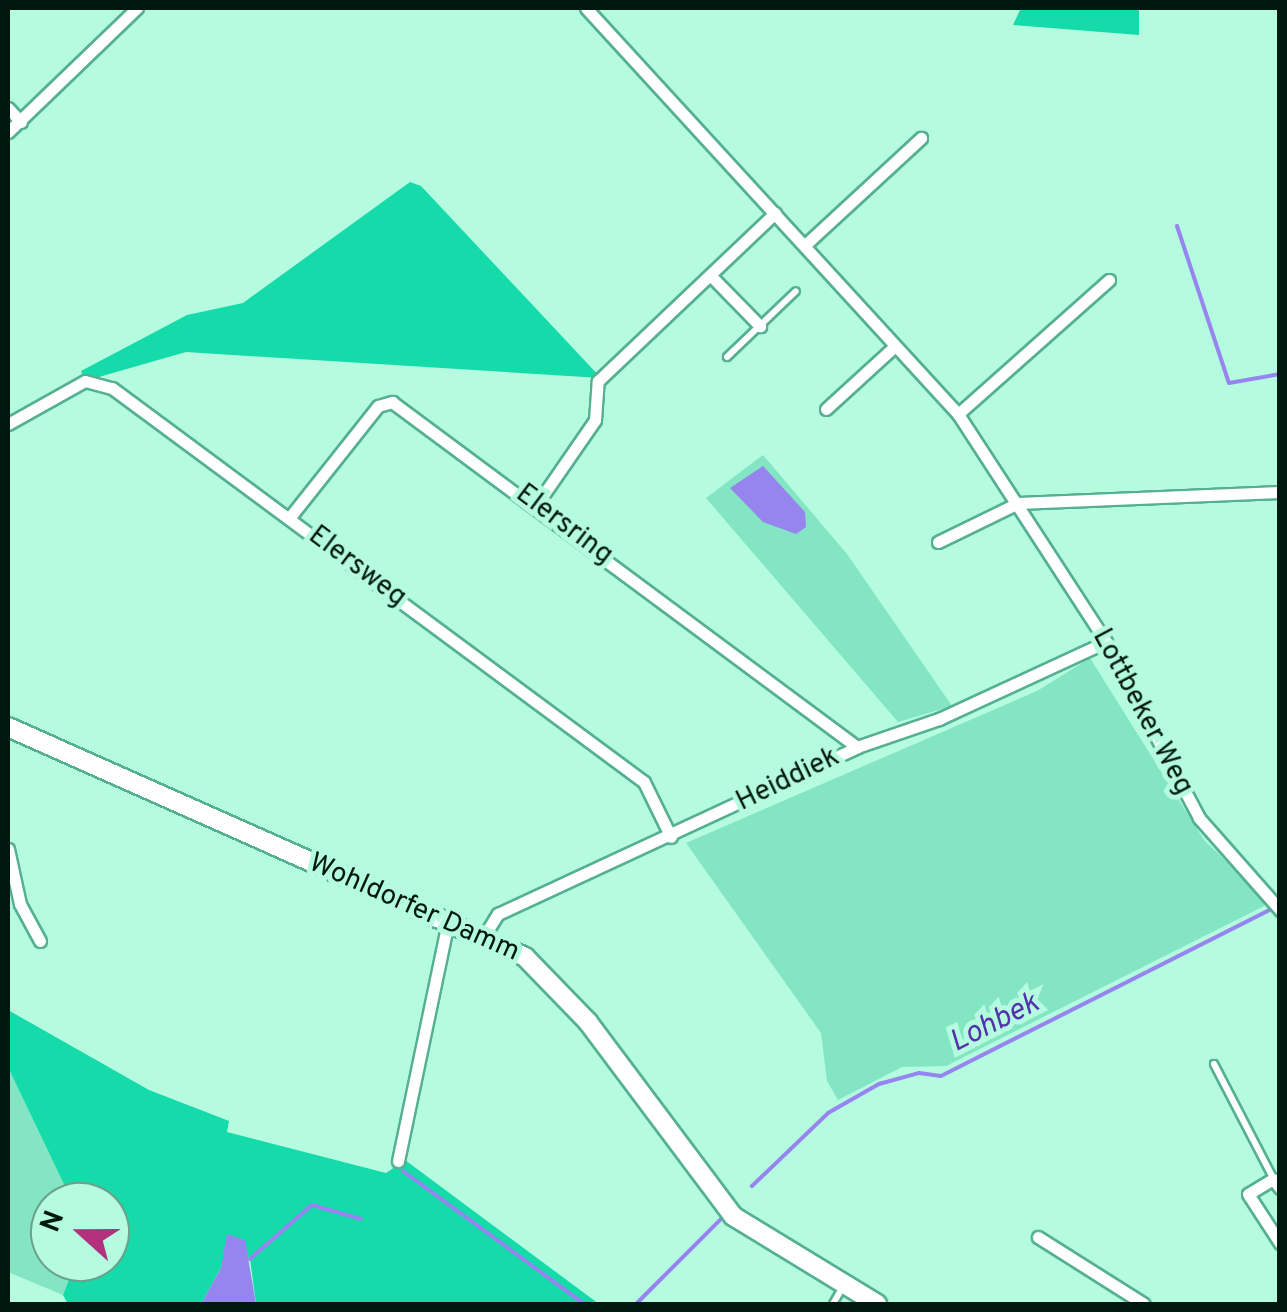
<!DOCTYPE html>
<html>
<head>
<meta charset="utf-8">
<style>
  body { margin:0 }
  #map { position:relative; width:1287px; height:1312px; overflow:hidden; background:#b4fbe0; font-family:Overpass,sans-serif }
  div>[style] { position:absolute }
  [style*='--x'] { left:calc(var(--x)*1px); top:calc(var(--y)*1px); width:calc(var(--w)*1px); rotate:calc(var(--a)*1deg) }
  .green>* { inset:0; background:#83e5c3 }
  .forest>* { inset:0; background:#15daaa }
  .water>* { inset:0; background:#9684ef }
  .stream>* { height:4px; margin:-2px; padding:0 2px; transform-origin:2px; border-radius:2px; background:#9684ef }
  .roads { filter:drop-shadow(2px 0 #55b092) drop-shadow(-2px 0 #55b092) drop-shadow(0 2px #55b092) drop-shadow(0 -2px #55b092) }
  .lane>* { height:6px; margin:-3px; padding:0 3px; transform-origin:3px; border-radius:3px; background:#fff }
  .street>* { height:11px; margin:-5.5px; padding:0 5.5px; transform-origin:5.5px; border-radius:5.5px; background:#fff }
  .secondary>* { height:18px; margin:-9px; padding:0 9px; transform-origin:9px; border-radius:9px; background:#fff }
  span { translate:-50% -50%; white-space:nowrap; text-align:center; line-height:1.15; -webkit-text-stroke:10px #b4fbe0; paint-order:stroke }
  .street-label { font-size:28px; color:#00180f }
  .water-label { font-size:30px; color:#5431ad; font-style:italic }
  .frame { position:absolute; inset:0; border:10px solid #00180f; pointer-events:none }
  .north { position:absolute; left:30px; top:1182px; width:100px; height:100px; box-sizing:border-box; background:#b4fbe0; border:2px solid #6ca08c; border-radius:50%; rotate:291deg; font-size:28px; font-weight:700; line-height:40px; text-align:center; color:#00180f }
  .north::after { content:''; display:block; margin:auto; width:35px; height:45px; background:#b2317c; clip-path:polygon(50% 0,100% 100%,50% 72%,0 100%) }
</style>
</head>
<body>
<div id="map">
  <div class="green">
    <div style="clip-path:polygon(763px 455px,847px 554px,952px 706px,898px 722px,706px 498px)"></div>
    <div style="clip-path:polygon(1090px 658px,1204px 840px,1270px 903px,946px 1066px,902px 1067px,838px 1100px,827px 1081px,821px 1033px,686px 843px,1037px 691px)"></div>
    <div style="clip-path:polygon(8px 1067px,77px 1202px,50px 1202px,50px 1262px,76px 1262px,63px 1295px,8px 1272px)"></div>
  </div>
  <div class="forest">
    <div style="clip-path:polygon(1021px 8px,1139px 8px,1139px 35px,1013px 25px)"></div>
    <div style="clip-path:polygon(410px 182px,421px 186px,601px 378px,186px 352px,85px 381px,81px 371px,187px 315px,243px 303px)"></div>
    <div style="clip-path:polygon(8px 1010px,149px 1090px,229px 1121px,227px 1132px,386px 1173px,405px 1160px,599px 1304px,256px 1304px,250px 1259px,228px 1234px,221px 1268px,201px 1304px,68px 1304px,63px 1295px,76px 1262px,110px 1262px,110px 1202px,77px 1202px,64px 1184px,8px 1067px)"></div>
  </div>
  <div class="water">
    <div style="clip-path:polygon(763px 466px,805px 512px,806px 527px,796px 534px,763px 522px,730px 488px)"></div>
    <div style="clip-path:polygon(227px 1234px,245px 1240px,256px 1304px,201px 1304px,221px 1268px)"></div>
  </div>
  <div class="stream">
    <div style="--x:1177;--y:226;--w:165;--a:71.7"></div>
    <div style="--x:1229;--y:383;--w:52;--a:-10"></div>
    <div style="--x:403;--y:1171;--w:225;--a:36.3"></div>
    <div style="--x:752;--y:1186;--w:105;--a:-43.8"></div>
    <div style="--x:828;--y:1113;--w:59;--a:-29.6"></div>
    <div style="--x:879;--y:1084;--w:41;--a:-15.4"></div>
    <div style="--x:919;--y:1073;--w:22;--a:8"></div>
    <div style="--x:941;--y:1076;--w:373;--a:-26.8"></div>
    <div style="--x:250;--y:1259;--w:82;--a:-41.1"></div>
    <div style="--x:312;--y:1205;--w:51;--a:15.9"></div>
    <div style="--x:636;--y:1304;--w:120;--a:-45"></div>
  </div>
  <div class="roads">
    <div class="lane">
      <div style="--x:727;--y:357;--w:95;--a:-43.7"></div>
      <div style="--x:1214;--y:1064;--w:128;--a:62.6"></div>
      <div style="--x:833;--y:1304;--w:22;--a:-60"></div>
    </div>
    <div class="street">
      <div style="--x:586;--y:8;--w:551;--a:47.5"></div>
      <div style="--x:958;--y:414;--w:272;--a:57"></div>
      <div style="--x:1106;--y:642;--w:199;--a:62.1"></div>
      <div style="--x:1199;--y:818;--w:123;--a:48.6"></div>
      <div style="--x:8;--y:108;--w:19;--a:47"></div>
      <div style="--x:8;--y:132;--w:179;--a:-43.9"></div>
      <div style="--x:805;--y:245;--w:158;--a:-42.7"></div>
      <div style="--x:712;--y:277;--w:69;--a:45.6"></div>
      <div style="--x:826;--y:409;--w:93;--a:-42.4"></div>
      <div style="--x:958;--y:414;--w:202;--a:-41.6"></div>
      <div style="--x:8;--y:424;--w:88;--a:-29.2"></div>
      <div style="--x:85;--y:381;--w:28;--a:15"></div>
      <div style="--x:112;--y:388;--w:662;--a:36.52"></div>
      <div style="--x:644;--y:782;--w:61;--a:63.9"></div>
      <div style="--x:537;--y:504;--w:102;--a:-55.4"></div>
      <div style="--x:595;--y:420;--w:39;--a:-86"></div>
      <div style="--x:598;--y:381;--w:244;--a:-43.5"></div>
      <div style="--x:290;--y:517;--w:142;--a:-51.6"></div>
      <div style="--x:378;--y:406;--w:15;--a:-16"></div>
      <div style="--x:392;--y:402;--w:579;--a:36.57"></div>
      <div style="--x:938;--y:542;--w:89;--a:-26"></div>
      <div style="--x:1018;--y:503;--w:262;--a:-2.4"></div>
      <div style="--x:8;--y:849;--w:56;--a:77.7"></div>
      <div style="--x:20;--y:904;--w:42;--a:61.6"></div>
      <div style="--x:484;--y:936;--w:26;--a:-58"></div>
      <div style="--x:498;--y:914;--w:396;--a:-24.9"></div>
      <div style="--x:857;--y:747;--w:87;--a:-18.9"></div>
      <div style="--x:939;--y:719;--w:184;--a:-24.8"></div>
      <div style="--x:398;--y:1161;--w:245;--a:-78.2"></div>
      <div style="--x:1280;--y:1188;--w:11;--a:-128"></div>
      <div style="--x:1273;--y:1179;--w:29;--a:149"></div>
      <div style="--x:1248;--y:1194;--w:59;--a:56.9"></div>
      <div style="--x:1038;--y:1237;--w:125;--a:32.3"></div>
    </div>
    <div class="secondary">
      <div style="--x:8;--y:727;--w:566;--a:23.98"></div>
      <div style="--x:525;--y:957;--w:91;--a:45.9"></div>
      <div style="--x:588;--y:1022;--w:242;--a:53.2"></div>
      <div style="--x:733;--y:1216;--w:169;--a:31.4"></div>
    </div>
  </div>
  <div class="street-label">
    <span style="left:564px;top:525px;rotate:37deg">Elersring</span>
    <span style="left:357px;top:567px;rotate:37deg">Elersweg</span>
    <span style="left:1142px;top:712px;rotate:62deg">Lottbeker Weg</span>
    <span style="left:788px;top:780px;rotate:-26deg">Heiddiek</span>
    <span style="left:414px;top:908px;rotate:24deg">Wohldorfer Damm</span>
  </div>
  <div class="water-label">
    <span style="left:995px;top:1024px;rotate:-27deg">Lohbek</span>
  </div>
  <div class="frame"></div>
  <div class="north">N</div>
</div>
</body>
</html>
